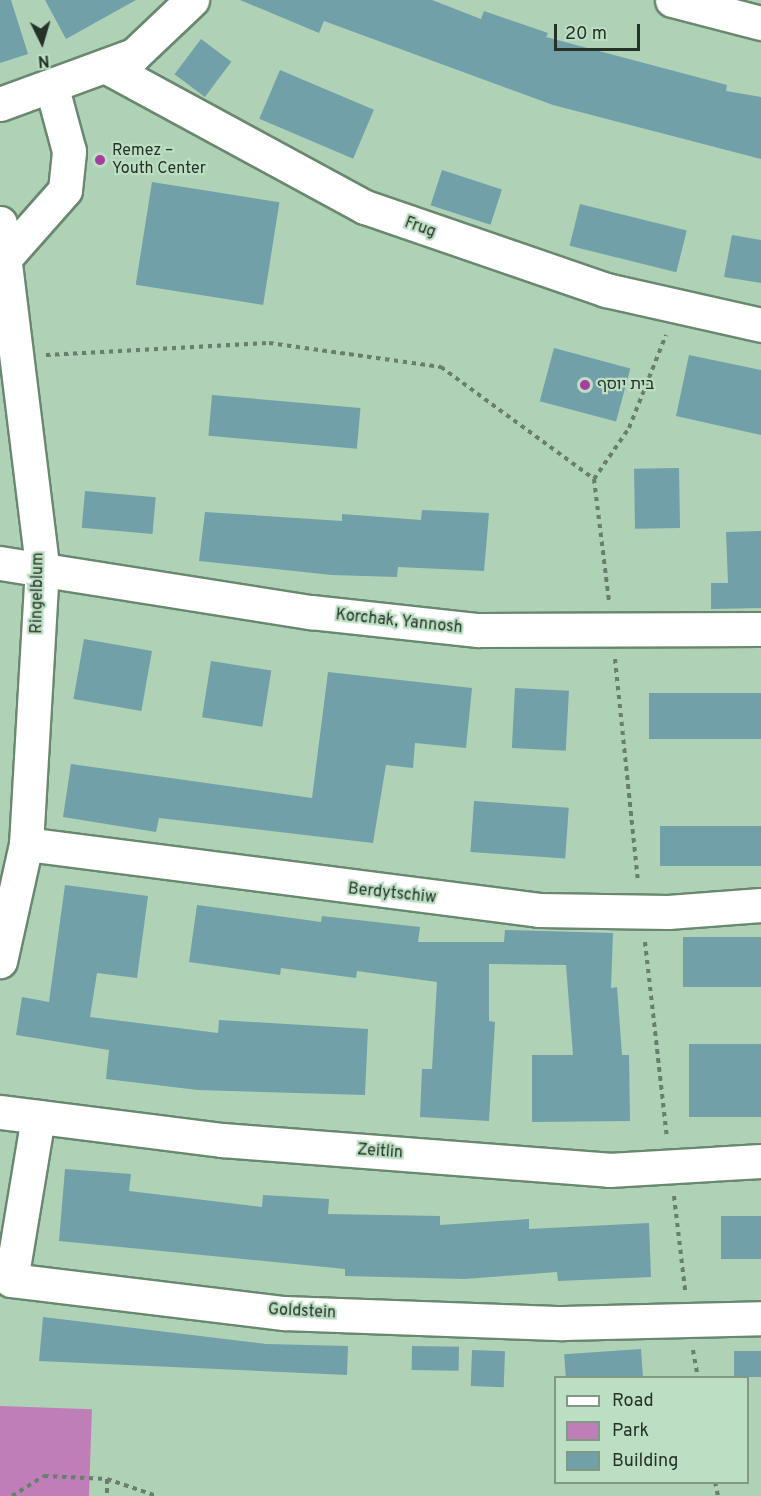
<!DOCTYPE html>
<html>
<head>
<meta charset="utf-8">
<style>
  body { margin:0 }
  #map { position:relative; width:761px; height:1496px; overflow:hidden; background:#afd1b6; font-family:Overpass,"Noto Sans Hebrew",sans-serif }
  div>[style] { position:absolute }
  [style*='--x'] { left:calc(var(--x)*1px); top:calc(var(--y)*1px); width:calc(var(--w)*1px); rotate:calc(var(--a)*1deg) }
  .green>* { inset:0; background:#bf7eb8; transform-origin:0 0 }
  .building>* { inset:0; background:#72a0a9; transform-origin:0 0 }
  .path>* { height:4px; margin-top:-2px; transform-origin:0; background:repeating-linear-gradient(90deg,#677f6c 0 4.5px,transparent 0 9px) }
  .roads { filter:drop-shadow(2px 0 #69886f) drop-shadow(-2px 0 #69886f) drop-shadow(0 2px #69886f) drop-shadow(0 -2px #69886f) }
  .minor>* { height:33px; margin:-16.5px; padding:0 16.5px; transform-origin:16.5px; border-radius:16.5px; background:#fff }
  .dots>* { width:16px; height:16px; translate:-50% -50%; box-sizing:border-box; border:3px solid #bcdec3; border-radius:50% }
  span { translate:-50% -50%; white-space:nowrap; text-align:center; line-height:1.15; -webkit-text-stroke:4.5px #bcdec3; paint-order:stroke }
  .poi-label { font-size:16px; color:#253228 }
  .left { translate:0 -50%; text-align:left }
  .street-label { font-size:16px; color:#253228 }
  .legend { position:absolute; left:554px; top:1376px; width:195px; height:108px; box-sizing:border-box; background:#bcdec3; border:2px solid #809985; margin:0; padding:8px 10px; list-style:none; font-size:18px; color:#253228 }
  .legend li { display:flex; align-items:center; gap:12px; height:30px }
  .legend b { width:30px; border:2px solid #809985 }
  .north { position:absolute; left:12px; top:12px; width:60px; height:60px; -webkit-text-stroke:4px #bcdec3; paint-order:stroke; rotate:175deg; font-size:16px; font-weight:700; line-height:24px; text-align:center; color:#253228 }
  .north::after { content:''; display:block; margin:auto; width:21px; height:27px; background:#253228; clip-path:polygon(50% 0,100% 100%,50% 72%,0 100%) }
  .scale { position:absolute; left:554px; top:24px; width:86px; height:27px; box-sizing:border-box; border:3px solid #253228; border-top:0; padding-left:8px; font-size:18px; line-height:21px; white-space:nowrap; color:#253228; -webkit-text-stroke:4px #bcdec3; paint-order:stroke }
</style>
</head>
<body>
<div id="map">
  <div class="green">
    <div style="left:0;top:1406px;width:92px;height:90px;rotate:2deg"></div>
  </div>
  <div class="building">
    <div style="clip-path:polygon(0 0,11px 0,28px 54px,0 63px)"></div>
    <div style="clip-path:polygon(45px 0,136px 0,66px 39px)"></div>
    <div style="clip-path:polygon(240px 0,432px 0,481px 19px,484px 11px,548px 33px,546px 37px,727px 85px,726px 91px,761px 97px,761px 159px,553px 105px,324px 21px,319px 33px)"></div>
    <div style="left:201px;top:39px;width:38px;height:44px;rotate:37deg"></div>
    <div style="left:280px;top:70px;width:102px;height:53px;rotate:23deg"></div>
    <div style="left:442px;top:170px;width:63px;height:37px;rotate:18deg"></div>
    <div style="left:152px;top:182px;width:129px;height:104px;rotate:9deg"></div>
    <div style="left:580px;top:204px;width:110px;height:43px;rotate:14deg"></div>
    <div style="clip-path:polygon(732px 235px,761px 240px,761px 283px,724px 277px)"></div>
    <div style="left:554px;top:348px;width:79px;height:55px;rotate:15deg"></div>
    <div style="clip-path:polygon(689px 355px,761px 370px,761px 435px,676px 416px)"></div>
    <div style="left:212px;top:395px;width:149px;height:41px;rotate:5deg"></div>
    <div style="left:679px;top:468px;width:60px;height:45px;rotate:89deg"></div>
    <div style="left:85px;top:491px;width:71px;height:37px;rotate:5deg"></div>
    <div style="clip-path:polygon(422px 510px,489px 513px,484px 571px,398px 567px,397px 577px,332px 575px,199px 561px,205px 512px,342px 521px,342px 514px,421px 520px)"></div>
    <div style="clip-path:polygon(761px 531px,761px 608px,711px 609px,711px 583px,728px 583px,726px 532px)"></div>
    <div style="left:84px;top:639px;width:69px;height:61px;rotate:10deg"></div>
    <div style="left:211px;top:661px;width:61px;height:57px;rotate:9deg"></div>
    <div style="clip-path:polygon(328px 672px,472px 688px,466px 748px,415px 743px,413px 768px,386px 765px,373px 843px,159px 818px,156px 832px,63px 817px,71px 764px,312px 798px)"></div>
    <div style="left:515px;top:688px;width:54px;height:60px;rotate:3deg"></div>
    <div style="left:761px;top:693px;width:46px;height:112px;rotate:90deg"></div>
    <div style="left:474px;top:801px;width:95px;height:51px;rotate:4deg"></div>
    <div style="left:761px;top:826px;width:40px;height:101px;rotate:90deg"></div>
    <div style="clip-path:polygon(65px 885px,148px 896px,137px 978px,97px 973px,90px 1017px,218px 1033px,219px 1020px,368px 1029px,365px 1095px,198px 1090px,106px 1079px,109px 1050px,16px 1035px,22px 997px,49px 1002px)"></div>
    <div style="clip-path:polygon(197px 905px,321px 922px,322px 916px,420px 927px,418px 942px,504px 942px,505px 930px,613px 933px,611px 988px,617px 987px,622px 1055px,629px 1055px,630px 1121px,532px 1122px,532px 1055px,573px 1055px,566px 965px,489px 964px,489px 1021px,495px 1022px,489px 1121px,420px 1117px,422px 1069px,432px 1069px,437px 982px,357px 971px,356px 978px,281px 968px,280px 975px,189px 962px)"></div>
    <div style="left:761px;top:937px;width:50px;height:78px;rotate:90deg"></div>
    <div style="left:761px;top:1044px;width:73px;height:72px;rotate:90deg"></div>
    <div style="clip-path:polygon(65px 1169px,131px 1174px,129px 1191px,262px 1207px,263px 1195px,329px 1199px,328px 1214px,440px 1216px,440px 1225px,529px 1219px,529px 1229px,649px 1223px,651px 1277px,558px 1281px,557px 1272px,465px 1279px,345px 1276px,345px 1269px,59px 1241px)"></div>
    <div style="left:761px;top:1216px;width:43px;height:40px;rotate:90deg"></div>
    <div style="clip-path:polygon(43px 1317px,266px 1344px,348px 1346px,347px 1375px,39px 1361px)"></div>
    <div style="left:412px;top:1346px;width:47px;height:24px;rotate:1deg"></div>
    <div style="left:641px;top:1349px;width:28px;height:77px;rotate:86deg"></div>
    <div style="left:472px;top:1350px;width:33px;height:36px;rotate:2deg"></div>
    <div style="left:761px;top:1351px;width:26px;height:27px;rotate:90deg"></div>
  </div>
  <div class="path">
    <div style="--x:46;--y:355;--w:223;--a:-3.1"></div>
    <div style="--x:269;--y:343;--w:174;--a:7.9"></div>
    <div style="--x:441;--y:367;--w:190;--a:36.2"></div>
    <div style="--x:594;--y:479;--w:123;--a:83"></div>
    <div style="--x:594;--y:479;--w:62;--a:-55.5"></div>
    <div style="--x:629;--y:428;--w:100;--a:-68.3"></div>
    <div style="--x:615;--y:659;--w:223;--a:84.1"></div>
    <div style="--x:645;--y:942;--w:197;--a:83.6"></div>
    <div style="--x:674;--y:1196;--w:95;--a:83.3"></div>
    <div style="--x:693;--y:1350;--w:28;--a:80"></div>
    <div style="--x:107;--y:1479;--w:17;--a:90"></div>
    <div style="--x:715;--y:1482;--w:14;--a:78"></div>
    <div style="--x:12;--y:1496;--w:38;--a:-32"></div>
    <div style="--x:44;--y:1476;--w:63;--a:2.7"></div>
    <div style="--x:107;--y:1479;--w:53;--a:18.8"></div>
  </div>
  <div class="roads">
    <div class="minor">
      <div style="--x:672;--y:0;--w:92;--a:14.5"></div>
      <div style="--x:105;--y:66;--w:296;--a:28.5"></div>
      <div style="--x:365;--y:207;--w:255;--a:19"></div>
      <div style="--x:606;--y:290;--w:159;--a:12.7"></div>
      <div style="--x:0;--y:104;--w:143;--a:-20.1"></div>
      <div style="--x:134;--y:55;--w:80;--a:-43.5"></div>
      <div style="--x:0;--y:223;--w:347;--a:83"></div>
      <div style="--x:42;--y:567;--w:277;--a:93.3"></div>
      <div style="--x:26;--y:844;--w:120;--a:102.5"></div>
      <div style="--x:4;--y:259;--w:92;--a:-48.5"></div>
      <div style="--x:65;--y:190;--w:39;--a:-84"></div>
      <div style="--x:69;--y:151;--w:65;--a:-105.1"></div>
      <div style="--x:0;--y:563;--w:315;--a:9"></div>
      <div style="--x:311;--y:612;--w:168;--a:6.2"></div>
      <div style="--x:478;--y:630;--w:283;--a:-0.2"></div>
      <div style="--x:26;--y:844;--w:517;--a:7.33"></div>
      <div style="--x:539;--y:910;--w:129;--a:0.9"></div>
      <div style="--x:668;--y:912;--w:93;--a:-4.3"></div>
      <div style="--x:0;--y:1112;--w:224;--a:7.2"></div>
      <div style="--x:222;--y:1140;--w:388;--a:4.4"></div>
      <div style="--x:609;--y:1170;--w:152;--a:-3.4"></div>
      <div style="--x:38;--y:1117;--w:165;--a:99.4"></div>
      <div style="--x:11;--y:1280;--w:275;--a:6.9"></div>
      <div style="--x:284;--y:1313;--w:279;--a:2.1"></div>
      <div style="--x:563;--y:1323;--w:198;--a:-1.4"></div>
    </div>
  </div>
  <div class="dots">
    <div style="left:100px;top:160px;background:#a73e9f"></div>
    <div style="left:585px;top:385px;background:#a73e9f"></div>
  </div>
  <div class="poi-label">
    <span class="left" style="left:112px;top:160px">Remez –<br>Youth Center</span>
    <span class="left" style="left:597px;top:385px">בית יוסף</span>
  </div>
  <div class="street-label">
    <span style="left:420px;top:228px;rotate:20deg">Frug</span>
    <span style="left:38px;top:593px;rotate:-89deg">Ringelblum</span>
    <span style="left:399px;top:622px;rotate:6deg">Korchak, Yannosh</span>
    <span style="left:392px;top:894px;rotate:6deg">Berdytschiw</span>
    <span style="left:380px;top:1152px;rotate:4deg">Zeitlin</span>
    <span style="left:302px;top:1312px;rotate:3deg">Goldstein</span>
  </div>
  <ul class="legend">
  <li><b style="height:8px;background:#fff"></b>Road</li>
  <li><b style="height:16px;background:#bf7eb8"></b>Park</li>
  <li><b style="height:16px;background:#72a0a9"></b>Building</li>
  </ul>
  <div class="north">N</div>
  <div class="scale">20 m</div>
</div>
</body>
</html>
